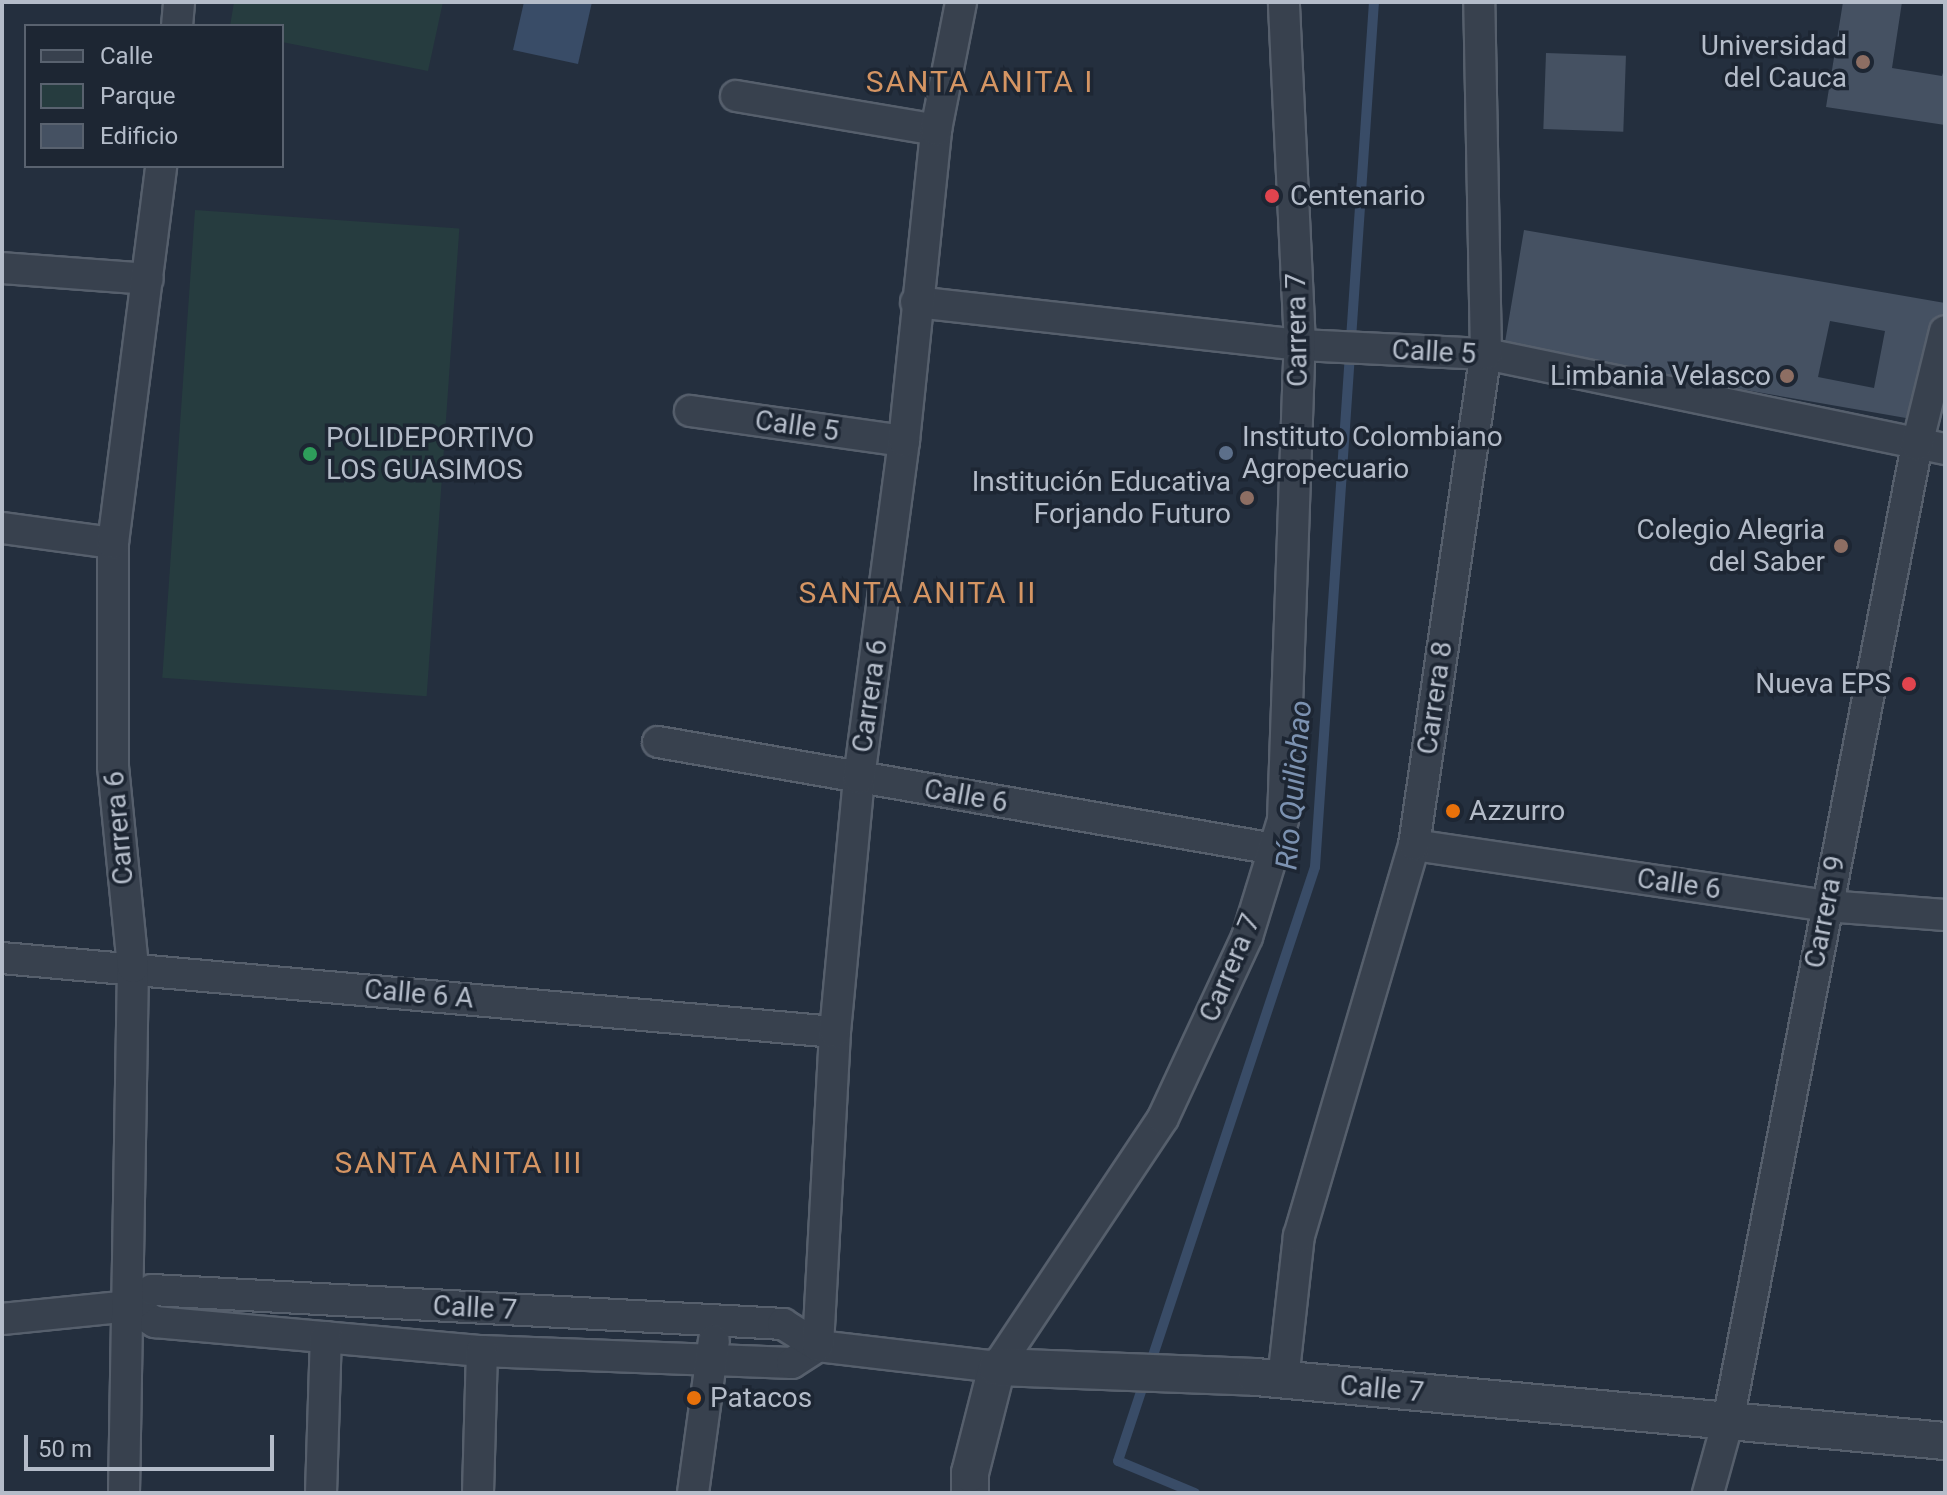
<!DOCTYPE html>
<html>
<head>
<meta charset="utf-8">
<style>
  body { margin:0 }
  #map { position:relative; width:1947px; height:1495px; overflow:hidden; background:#242f3e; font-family:Roboto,sans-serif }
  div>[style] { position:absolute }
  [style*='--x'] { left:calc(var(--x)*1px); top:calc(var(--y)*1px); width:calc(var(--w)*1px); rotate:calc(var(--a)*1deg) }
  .green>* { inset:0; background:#263c3f; transform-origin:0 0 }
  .water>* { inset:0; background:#394c67 }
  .stream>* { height:10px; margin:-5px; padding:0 5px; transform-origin:5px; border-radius:5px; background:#394c67 }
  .building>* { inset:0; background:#455162; transform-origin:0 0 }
  .roads { filter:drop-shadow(2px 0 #565f6c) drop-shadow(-2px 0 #565f6c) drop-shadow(0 2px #565f6c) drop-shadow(0 -2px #565f6c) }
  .minor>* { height:30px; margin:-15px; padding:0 15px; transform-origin:15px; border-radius:15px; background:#38414e }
  .tertiary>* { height:36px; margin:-18px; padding:0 18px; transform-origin:18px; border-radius:18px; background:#38414e }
  .dots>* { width:22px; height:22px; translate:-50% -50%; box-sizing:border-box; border:4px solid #1d2633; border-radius:50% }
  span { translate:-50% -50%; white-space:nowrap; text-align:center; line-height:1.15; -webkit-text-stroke:7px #1d2633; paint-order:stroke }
  .poi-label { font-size:28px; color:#b4bcc9 }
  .right { translate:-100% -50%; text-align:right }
  .left { translate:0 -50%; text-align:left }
  .street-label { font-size:28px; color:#b4bcc9 }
  .neighbourhood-label { font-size:30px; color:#d59563; letter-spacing:2px }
  .water-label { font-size:30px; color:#7c92b1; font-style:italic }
  .frame { position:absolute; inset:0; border:4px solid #b4bcc9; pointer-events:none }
  .legend { position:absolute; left:24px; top:24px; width:260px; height:144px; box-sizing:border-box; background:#1d2633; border:2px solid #59626f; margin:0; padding:10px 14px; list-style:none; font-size:24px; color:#b4bcc9 }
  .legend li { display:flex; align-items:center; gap:16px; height:40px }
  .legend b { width:40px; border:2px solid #59626f }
  .scale { position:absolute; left:24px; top:1435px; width:250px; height:36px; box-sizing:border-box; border:4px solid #b4bcc9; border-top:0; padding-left:10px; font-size:24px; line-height:28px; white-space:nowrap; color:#b4bcc9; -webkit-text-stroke:6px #1d2633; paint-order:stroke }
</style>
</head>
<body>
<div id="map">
  <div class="green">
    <div style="clip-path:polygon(234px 2px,443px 2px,428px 71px,282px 42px,282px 26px,230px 26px)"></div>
    <div style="left:195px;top:210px;width:265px;height:469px;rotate:4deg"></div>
  </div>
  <div class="water">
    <div style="clip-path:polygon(524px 2px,592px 2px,578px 64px,513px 50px)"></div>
  </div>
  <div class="stream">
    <div style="--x:1195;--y:1493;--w:83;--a:-157.4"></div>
    <div style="--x:1118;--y:1461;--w:626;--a:-71.65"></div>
    <div style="--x:1315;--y:867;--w:867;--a:-86.1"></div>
  </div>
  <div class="building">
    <div style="clip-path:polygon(1843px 2px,1902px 2px,1892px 68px,1942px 76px,1945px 66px,1945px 125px,1826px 107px)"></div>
    <div style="left:1546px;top:53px;width:80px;height:76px;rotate:2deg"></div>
    <div style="clip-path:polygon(evenodd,1524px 230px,1945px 303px,1929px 422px,1504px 348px,1524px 230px,1830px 321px,1885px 331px,1874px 388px,1818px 377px,1830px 321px)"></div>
  </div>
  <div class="roads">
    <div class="minor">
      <div style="--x:177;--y:26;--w:24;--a:-85"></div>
      <div style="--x:736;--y:96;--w:203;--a:9.6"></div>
      <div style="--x:2;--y:268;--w:146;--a:4.3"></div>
      <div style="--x:916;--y:302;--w:386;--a:6.4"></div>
      <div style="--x:1300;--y:345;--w:186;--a:2.8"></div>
      <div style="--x:1486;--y:354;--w:469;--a:11.7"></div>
      <div style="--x:690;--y:411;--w:216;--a:8"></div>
      <div style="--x:2;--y:528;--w:112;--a:7.7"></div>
      <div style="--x:658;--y:742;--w:625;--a:9.85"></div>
      <div style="--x:1414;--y:845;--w:416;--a:8.4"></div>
      <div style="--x:1826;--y:906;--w:119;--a:4.3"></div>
      <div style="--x:2;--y:958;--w:836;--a:5.08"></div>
      <div style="--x:130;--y:1306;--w:30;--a:33"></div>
      <div style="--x:155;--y:1322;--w:328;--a:5.1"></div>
      <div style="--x:482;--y:1351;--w:310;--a:2.2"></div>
      <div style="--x:792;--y:1363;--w:31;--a:-33"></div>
      <div style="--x:2;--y:1319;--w:129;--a:-5.8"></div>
      <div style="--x:130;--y:1306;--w:27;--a:-36"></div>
      <div style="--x:152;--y:1290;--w:632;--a:3.08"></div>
      <div style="--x:783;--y:1324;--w:41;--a:32.2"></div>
      <div style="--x:818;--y:1346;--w:180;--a:6.7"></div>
      <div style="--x:997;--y:1367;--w:299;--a:-56.3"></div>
      <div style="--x:1163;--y:1118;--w:200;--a:-65.1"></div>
      <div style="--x:1247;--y:937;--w:122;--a:-72.9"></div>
      <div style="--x:1283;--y:820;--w:475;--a:-88"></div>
      <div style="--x:1300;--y:345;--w:343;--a:-92.7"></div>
      <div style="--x:818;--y:1346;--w:314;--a:-86.9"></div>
      <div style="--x:835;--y:1032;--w:255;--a:-84.6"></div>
      <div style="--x:859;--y:778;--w:340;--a:-82.4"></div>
      <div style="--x:904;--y:441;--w:313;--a:-84.1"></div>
      <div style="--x:936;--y:130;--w:130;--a:-78.9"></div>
      <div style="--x:1283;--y:1380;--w:145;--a:-83.7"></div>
      <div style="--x:1299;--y:1236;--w:408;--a:-73.6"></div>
      <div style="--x:1414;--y:845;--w:496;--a:-81.7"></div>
      <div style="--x:1486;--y:354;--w:352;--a:-91.1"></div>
      <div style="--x:124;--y:1493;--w:526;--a:-89.02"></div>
      <div style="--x:133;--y:967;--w:202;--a:-95.7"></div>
      <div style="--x:113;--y:766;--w:223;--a:-90"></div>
      <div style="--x:113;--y:543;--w:380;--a:-82.7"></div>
      <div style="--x:321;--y:1493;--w:156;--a:-88.2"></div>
      <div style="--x:478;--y:1493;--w:142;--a:-88.4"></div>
      <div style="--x:693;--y:1493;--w:154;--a:-82.2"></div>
      <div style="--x:1708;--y:1493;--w:75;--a:-74.5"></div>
      <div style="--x:1728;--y:1421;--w:994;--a:-79.04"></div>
      <div style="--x:1917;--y:445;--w:117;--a:-76.2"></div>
    </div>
    <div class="tertiary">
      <div style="--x:970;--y:1493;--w:20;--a:-90"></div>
      <div style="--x:970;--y:1473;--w:109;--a:-75.7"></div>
      <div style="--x:997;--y:1367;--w:259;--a:2.2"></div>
      <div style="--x:1256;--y:1377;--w:692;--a:5.31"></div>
    </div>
  </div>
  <div class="dots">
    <div style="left:1863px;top:62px;background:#8d6e63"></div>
    <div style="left:1272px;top:196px;background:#e0444e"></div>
    <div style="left:1787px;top:376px;background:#8d6e63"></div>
    <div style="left:1226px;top:453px;background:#5c6f8a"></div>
    <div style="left:310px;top:454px;background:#2e9e5b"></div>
    <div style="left:1247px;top:498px;background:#8d6e63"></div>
    <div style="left:1841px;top:546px;background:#8d6e63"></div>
    <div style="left:1909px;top:684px;background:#e0444e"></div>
    <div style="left:1453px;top:811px;background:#e8710a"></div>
    <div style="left:694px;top:1398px;background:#e8710a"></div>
  </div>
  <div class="poi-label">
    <span class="right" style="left:1847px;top:62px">Universidad<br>del Cauca</span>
    <span class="left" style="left:1290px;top:196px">Centenario</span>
    <span class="right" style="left:1771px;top:376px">Limbania Velasco</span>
    <span class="left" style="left:1242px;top:453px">Instituto Colombiano<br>Agropecuario</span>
    <span class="left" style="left:326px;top:454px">POLIDEPORTIVO<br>LOS GUASIMOS</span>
    <span class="right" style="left:1231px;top:498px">Institución Educativa<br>Forjando Futuro</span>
    <span class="right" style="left:1825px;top:546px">Colegio Alegria<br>del Saber</span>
    <span class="right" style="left:1891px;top:684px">Nueva EPS</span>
    <span class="left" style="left:1469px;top:811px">Azzurro</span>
    <span class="left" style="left:710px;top:1398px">Patacos</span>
  </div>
  <div class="street-label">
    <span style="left:1297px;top:330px;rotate:-91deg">Carrera 7</span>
    <span style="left:1434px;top:352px;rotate:3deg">Calle 5</span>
    <span style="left:797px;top:426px;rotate:8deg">Calle 5</span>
    <span style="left:870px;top:696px;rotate:-82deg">Carrera 6</span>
    <span style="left:1435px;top:698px;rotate:-82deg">Carrera 8</span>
    <span style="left:966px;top:796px;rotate:10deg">Calle 6</span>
    <span style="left:119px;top:828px;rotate:-95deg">Carrera 6</span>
    <span style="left:1679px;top:884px;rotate:8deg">Calle 6</span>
    <span style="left:1825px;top:912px;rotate:-79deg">Carrera 9</span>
    <span style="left:1230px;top:968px;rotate:-67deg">Carrera 7</span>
    <span style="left:419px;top:994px;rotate:5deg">Calle 6 A</span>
    <span style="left:475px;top:1308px;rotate:3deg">Calle 7</span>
    <span style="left:1382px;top:1389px;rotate:5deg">Calle 7</span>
  </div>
  <div class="neighbourhood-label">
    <span style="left:980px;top:82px">SANTA ANITA I</span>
    <span style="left:918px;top:593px">SANTA ANITA II</span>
    <span style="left:459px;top:1163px">SANTA ANITA III</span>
  </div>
  <div class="water-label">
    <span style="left:1294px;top:785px;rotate:-85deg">Río Quilichao</span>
  </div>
  <div class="frame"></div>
  <ul class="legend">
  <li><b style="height:10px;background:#38414e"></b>Calle</li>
  <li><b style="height:22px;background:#263c3f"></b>Parque</li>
  <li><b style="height:22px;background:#455162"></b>Edificio</li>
  </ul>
  <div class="scale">50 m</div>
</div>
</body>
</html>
